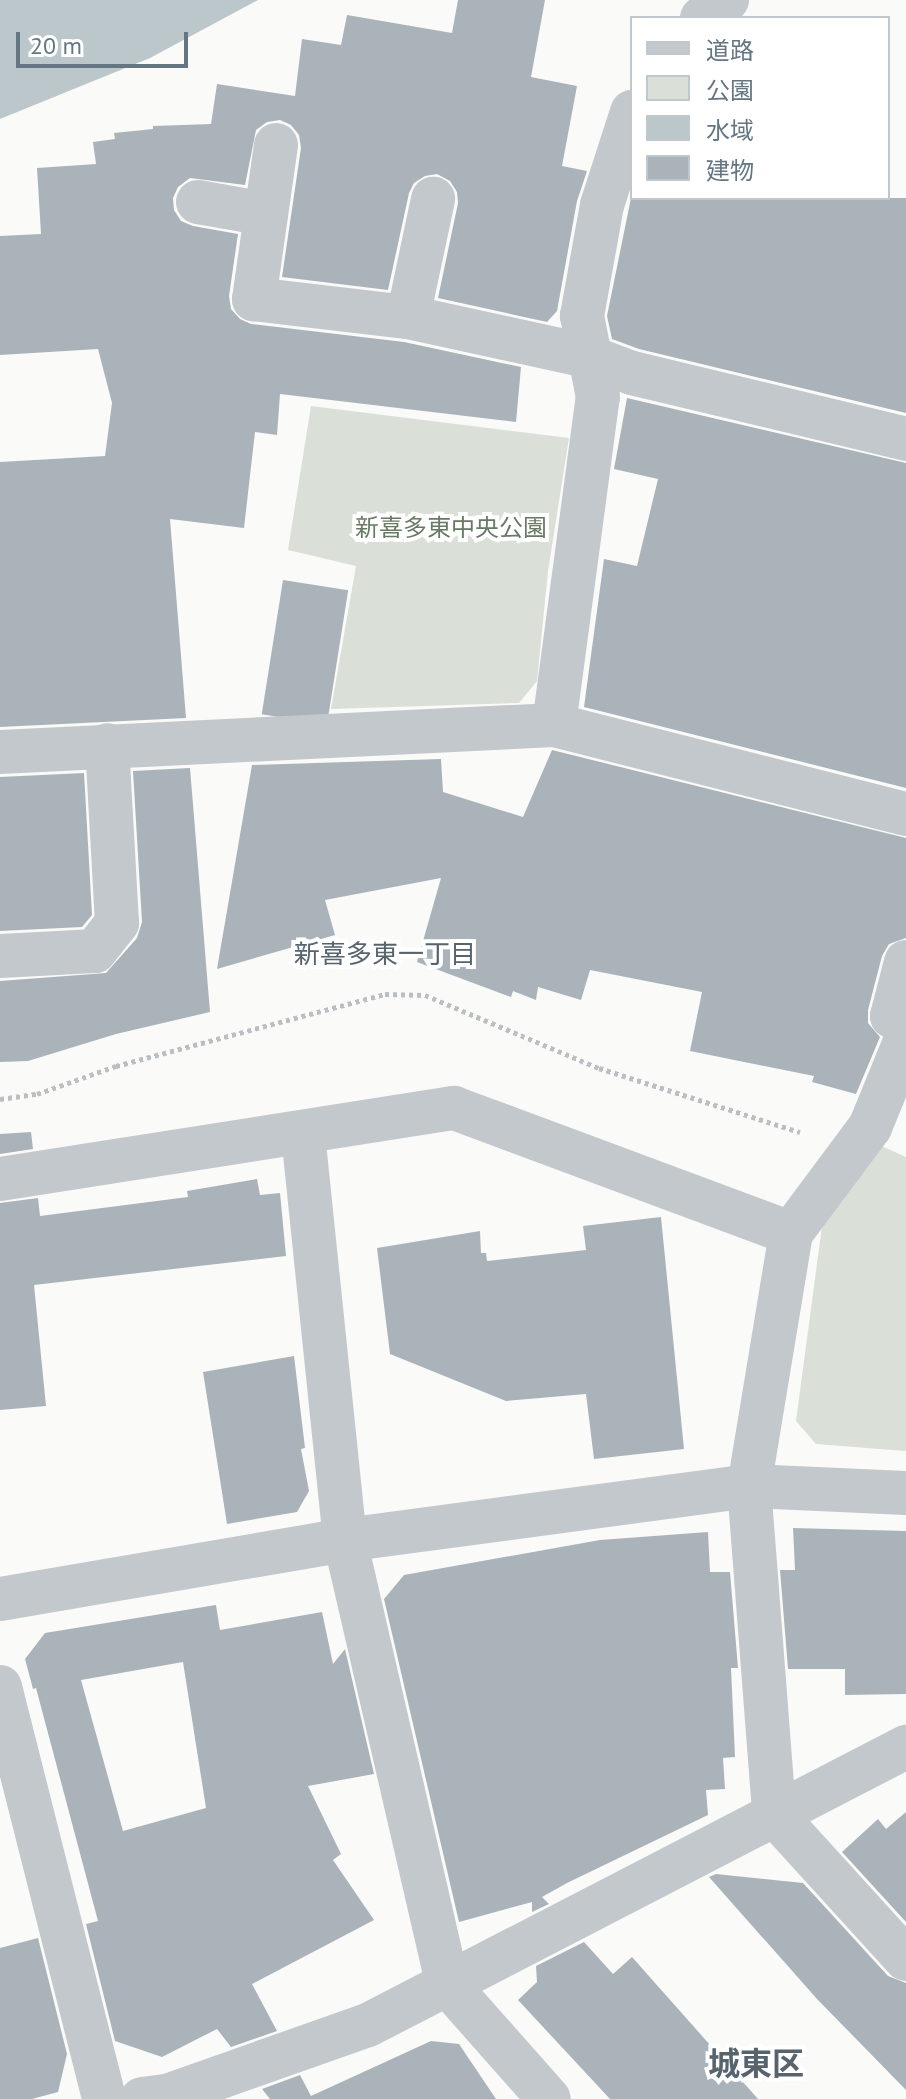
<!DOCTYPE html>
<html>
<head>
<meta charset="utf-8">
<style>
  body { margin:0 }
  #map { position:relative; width:906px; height:2099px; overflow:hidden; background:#fafaf8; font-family:"PT Sans","Noto Sans JP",sans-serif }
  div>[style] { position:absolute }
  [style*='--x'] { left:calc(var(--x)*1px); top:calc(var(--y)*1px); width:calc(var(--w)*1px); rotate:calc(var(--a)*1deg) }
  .green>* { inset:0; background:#dadfd7 }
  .water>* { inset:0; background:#bbc7cb }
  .building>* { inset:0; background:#aab3b9; transform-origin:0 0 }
  .path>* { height:5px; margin-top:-2.5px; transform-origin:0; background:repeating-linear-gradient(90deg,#bbbfc2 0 4px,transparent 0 8px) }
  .minor>* { height:44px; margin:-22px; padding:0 22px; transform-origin:22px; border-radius:22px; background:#c3c8cc }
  span { translate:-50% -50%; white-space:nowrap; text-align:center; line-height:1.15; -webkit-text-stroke:8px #fff; paint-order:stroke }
  .park-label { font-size:24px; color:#687a64 }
  .neighbourhood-label { font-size:26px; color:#57646e }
  .district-label { font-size:32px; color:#57646e; font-weight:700 }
  .legend { position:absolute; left:630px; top:16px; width:260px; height:184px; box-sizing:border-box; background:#fff; border:2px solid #c1c8cd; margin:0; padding:10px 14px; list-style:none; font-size:24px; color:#657683 }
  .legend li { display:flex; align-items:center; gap:16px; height:40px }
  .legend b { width:40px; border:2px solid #c1c8cd }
  .scale { position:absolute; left:16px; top:32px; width:172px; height:36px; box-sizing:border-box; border:4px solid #657683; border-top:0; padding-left:10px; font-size:24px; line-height:28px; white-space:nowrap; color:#657683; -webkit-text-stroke:6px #fff; paint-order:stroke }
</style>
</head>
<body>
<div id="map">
  <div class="green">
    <div style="clip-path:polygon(311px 406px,569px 438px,548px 571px,537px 681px,519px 703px,331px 709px,356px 566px,288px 550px)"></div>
    <div style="clip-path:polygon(875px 1143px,906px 1157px,906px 1451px,816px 1444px,796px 1421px,823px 1219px)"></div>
  </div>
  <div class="water">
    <div style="clip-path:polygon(0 0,258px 0,150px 58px,0 119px)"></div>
  </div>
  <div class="building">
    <div style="clip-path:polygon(458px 0,545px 0,531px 77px,577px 86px,562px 166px,587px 171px,577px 201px,557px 311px,547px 322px,438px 298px,458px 203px,457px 192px,450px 181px,437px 174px,425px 176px,414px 183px,409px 193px,388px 290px,282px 277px,301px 148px,299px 135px,291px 125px,280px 120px,267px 122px,256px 130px,245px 185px,190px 178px,178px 187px,173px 198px,174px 210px,181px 221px,193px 226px,238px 234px,229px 296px,231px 309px,240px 319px,251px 324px,404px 342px,521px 367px,516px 422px,280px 394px,277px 435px,255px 432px,244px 528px,170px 519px,186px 718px,0 727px,0 462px,105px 456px,112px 403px,98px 349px,0 355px,0 236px,41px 234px,37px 168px,96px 164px,93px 142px,115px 139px,114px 133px,153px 129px,153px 126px,211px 124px,217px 84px,295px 96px,302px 39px,341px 45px,347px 15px,452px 33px)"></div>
    <div style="clip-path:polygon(632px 193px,632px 198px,906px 198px,906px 413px,639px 349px,612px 339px,607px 316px)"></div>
    <div style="clip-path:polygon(627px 398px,906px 463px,906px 788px,584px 707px,604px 559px,637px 566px,658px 479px,614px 469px)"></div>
    <div style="left:283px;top:580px;width:66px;height:136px;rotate:9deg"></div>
    <div style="clip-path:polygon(552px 750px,906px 838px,906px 938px,889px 944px,882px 956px,868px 1010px,868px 1023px,880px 1037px,856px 1094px,812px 1082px,814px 1076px,690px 1051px,702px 992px,590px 970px,581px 1000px,538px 987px,536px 1000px,513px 991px,511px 997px,417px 962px,441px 878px,325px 900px,335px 935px,217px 969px,252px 765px,441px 759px,443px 792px,523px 817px)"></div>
    <div style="clip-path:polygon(190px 768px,210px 1012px,116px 1034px,28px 1061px,0 1062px,0 981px,106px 973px,137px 938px,142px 922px,133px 771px)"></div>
    <div style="clip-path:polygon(84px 773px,92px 915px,82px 927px,0 931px,0 777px)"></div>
    <div style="clip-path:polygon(31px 1132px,33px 1149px,0 1154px,0 1134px)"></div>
    <div style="clip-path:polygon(257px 1179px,260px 1195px,280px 1193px,286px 1256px,34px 1285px,46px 1406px,0 1410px,0 1203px,38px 1198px,40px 1216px,188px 1197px,187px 1191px)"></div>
    <div style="clip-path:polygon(661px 1217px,684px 1449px,594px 1459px,586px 1394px,506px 1401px,390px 1354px,377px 1248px,480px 1231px,481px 1253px,486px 1253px,487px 1261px,586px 1250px,583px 1226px)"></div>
    <div style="clip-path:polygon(294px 1356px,305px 1448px,301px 1449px,309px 1491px,297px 1512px,227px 1524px,203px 1372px)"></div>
    <div style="clip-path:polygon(793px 1528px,906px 1531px,906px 1694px,845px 1695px,845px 1669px,788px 1669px,780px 1570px,795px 1570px)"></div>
    <div style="clip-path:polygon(708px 1532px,710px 1572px,730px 1572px,738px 1668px,731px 1668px,735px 1757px,723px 1758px,725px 1789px,706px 1790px,708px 1815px,567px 1883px,542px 1897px,549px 1904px,532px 1912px,532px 1902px,459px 1922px,384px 1599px,404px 1575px,600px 1540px)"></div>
    <div style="clip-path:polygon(evenodd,216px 1605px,220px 1630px,322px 1612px,333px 1664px,345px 1649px,374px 1774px,308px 1786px,341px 1854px,333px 1860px,374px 1920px,252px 1984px,277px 2031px,231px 2047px,217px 2029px,162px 2057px,115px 2041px,86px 1924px,98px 1921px,36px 1688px,33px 1689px,25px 1659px,45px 1633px,216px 1605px,183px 1662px,206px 1808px,123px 1831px,81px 1680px,183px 1662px)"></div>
    <div style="clip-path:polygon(906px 1812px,906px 1922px,842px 1852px,878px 1819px,886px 1829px)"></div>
    <div style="clip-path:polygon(716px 1874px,803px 1883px,888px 1976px,906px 1983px,906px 2090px,817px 1999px,709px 1877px)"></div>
    <div style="clip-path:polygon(38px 1938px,67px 2054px,58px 2092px,32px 2099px,0 2099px,0 1948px)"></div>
    <div style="clip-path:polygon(584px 1942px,613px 1974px,632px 1957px,758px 2099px,610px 2099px,518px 2000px,537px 1982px,536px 1966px)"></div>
    <div style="clip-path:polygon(431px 2041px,459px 2044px,496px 2099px,270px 2099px,262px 2089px,300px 2075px,311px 2096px)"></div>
  </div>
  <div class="path">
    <div style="--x:0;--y:1099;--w:37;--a:-8"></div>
    <div style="--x:37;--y:1094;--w:84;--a:-19.5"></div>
    <div style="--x:116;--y:1066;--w:278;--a:-15"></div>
    <div style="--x:385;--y:994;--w:40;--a:1.4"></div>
    <div style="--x:425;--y:995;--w:189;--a:22.8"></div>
    <div style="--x:599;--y:1068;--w:211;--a:17.7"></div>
  </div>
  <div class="minor">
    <div style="--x:702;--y:18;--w:31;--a:-36"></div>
    <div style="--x:276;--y:145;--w:156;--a:98.1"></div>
    <div style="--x:254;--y:299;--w:155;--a:6.7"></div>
    <div style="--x:408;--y:317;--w:183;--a:12.3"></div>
    <div style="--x:587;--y:356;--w:48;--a:20.7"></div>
    <div style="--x:632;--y:373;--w:282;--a:13.5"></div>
    <div style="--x:198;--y:202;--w:69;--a:10"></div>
    <div style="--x:408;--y:317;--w:121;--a:-78"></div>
    <div style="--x:554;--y:725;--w:331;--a:-82.4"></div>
    <div style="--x:598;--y:397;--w:83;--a:-101.2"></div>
    <div style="--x:582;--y:316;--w:113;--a:-79.8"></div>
    <div style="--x:602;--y:205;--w:98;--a:-72.1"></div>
    <div style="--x:0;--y:752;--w:555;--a:-2.79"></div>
    <div style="--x:554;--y:725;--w:363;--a:14.2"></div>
    <div style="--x:0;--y:956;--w:95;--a:-3"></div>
    <div style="--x:95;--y:951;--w:36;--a:-52"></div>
    <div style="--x:117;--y:923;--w:178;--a:-93.2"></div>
    <div style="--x:906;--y:962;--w:56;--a:104.5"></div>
    <div style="--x:892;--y:1016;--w:15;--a:20"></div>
    <div style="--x:906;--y:1039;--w:95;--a:112.2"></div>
    <div style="--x:870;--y:1127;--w:132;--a:126.7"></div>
    <div style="--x:791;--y:1233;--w:256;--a:99.4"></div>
    <div style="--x:749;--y:1486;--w:329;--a:85.6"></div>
    <div style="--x:774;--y:1814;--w:196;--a:47.7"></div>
    <div style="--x:303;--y:1134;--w:408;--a:84.1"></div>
    <div style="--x:345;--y:1540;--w:457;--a:77"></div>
    <div style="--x:448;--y:1985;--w:152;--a:48.5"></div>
    <div style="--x:0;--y:1179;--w:460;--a:-8.9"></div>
    <div style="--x:454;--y:1108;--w:359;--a:20.4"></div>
    <div style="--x:0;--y:1599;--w:350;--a:-9.7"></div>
    <div style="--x:345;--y:1540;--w:408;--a:-7.6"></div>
    <div style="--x:749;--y:1486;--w:157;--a:2.6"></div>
    <div style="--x:0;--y:1687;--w:425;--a:75.8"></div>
    <div style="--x:142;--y:2099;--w:25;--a:-7"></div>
    <div style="--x:167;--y:2096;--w:213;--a:-19.5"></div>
    <div style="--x:368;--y:2025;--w:606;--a:-27.33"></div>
  </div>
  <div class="park-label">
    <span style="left:451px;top:528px">新喜多東中央公園</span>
  </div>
  <div class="neighbourhood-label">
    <span style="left:385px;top:954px">新喜多東一丁目</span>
  </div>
  <div class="district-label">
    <span style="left:756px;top:2063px">城東区</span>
  </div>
  <ul class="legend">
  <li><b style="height:10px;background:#c3c8cc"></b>道路</li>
  <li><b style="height:22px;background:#dadfd7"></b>公園</li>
  <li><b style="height:22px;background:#bbc7cb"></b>水域</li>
  <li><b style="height:22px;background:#aab3b9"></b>建物</li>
  </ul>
  <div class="scale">20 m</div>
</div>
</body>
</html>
